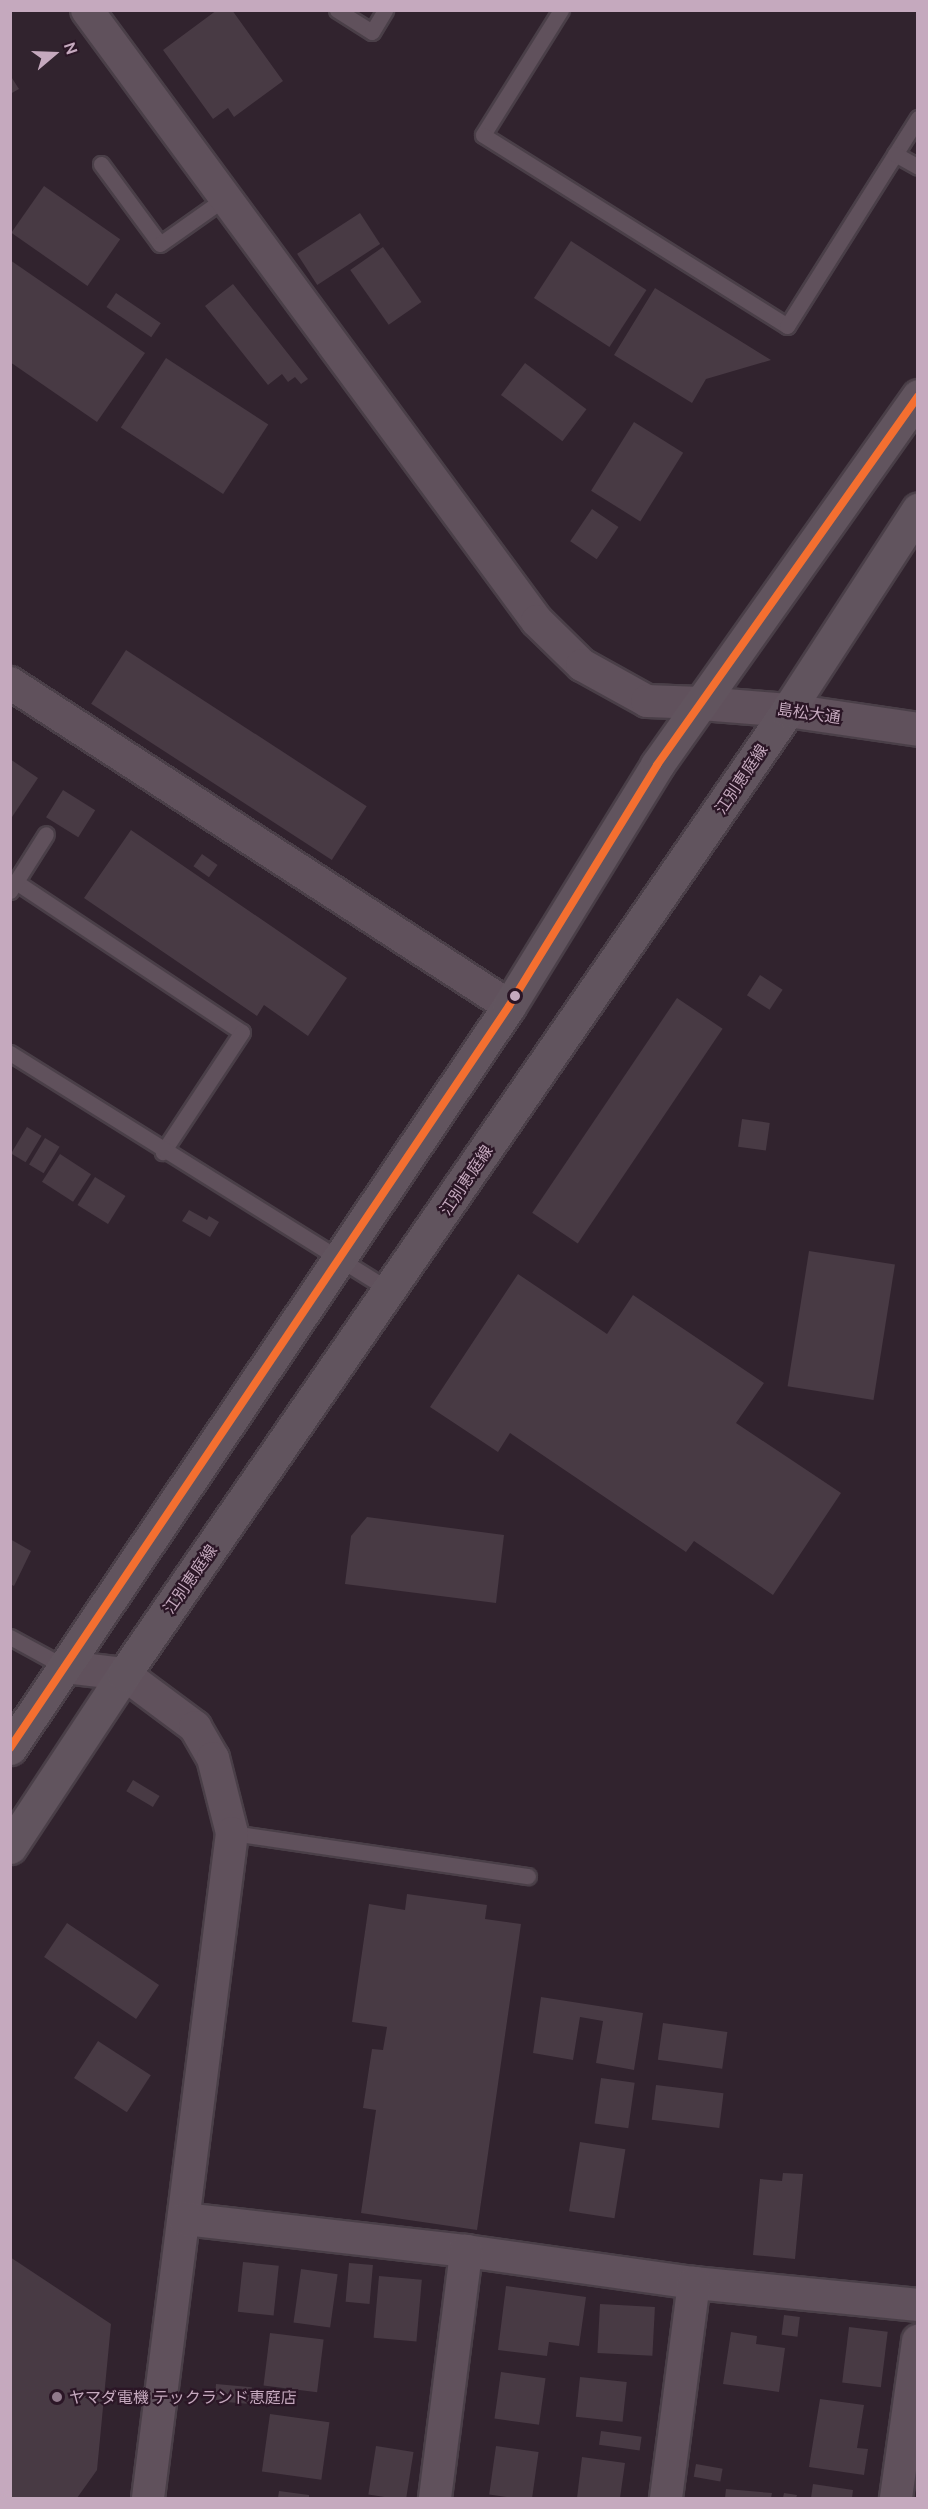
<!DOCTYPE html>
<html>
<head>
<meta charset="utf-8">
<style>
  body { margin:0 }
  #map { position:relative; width:928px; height:2509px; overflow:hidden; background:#31232e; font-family:Ubuntu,"Noto Sans JP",sans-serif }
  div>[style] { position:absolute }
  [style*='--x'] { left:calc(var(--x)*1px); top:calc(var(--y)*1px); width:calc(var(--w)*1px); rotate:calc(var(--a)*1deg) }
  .building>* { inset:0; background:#483a44; transform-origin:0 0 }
  .roads { filter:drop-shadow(2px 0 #4a3f48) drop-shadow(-2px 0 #4a3f48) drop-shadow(0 2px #4a3f48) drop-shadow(0 -2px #4a3f48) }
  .service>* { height:15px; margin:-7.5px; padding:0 7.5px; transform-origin:7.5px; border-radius:7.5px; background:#60515c }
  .minor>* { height:32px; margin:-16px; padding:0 16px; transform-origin:16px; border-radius:16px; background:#60515c }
  .tertiary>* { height:33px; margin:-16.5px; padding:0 16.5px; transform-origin:16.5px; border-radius:16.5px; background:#60515c }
  .primary>* { height:33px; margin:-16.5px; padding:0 16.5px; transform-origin:16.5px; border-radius:16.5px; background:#61545e }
  .bus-1>* { height:8px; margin:-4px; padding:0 4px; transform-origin:4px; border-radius:4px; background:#f46f30 }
  .dots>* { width:16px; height:16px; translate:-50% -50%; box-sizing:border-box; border:3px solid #2b1626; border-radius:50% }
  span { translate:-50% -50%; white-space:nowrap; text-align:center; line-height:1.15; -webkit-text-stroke:4.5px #2b1626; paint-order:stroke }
  .street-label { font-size:16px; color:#c5a9be }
  .poi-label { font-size:16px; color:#c5a9be }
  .left { translate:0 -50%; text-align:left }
  .frame { position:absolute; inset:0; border:12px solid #c5a9be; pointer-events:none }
  .north { position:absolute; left:24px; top:24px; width:60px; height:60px; -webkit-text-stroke:4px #2b1626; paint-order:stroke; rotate:71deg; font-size:16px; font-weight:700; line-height:24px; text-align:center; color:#c5a9be }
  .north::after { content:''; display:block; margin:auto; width:21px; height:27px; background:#c5a9be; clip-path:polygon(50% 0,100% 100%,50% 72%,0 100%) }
</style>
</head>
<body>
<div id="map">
  <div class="building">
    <div style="clip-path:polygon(217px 10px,232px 10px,283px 81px,234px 117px,228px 108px,213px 119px,163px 50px)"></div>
    <div style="clip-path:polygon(10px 75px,19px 89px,10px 94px)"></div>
    <div style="left:44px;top:186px;width:93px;height:57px;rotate:35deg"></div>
    <div style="left:360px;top:213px;width:37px;height:75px;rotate:57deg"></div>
    <div style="left:571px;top:241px;width:90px;height:68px;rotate:33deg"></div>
    <div style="left:383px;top:247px;width:67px;height:40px;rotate:55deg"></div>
    <div style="clip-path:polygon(10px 260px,145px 353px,97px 422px,10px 362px)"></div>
    <div style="clip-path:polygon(233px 284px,308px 379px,301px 384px,295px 377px,288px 382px,282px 374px,268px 385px,205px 306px)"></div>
    <div style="clip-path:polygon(655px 288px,771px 360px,706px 379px,692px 403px,614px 355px)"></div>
    <div style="left:116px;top:293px;width:54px;height:17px;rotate:34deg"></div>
    <div style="left:166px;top:358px;width:122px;height:83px;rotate:33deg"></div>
    <div style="left:525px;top:363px;width:77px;height:40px;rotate:37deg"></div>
    <div style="left:634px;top:422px;width:58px;height:81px;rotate:32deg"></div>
    <div style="left:592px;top:509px;width:32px;height:39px;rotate:34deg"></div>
    <div style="left:126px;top:650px;width:287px;height:64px;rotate:33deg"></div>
    <div style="clip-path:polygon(10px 759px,38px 778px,10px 820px)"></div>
    <div style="left:63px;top:790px;width:38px;height:32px;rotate:32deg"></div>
    <div style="clip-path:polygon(131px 830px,347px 978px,308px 1036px,264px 1005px,257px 1016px,84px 898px)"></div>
    <div style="left:202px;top:854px;width:19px;height:15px;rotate:35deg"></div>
    <div style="left:760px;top:975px;width:27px;height:24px;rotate:33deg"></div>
    <div style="left:677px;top:998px;width:55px;height:259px;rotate:34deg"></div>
    <div style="left:742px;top:1119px;width:28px;height:28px;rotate:8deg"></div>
    <div style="left:27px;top:1127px;width:17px;height:31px;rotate:31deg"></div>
    <div style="left:45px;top:1138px;width:17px;height:31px;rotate:31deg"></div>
    <div style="left:60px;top:1154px;width:37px;height:33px;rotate:33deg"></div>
    <div style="left:95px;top:1177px;width:36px;height:33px;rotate:32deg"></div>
    <div style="clip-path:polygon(189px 1210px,207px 1220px,209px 1216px,219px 1222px,210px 1237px,182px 1221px)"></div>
    <div style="left:809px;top:1251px;width:87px;height:137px;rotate:9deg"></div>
    <div style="clip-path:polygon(518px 1274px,607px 1334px,633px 1295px,764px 1383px,736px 1423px,841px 1493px,773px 1595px,694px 1541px,686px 1552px,510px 1433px,498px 1452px,430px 1407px)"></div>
    <div style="clip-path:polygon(367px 1517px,504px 1535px,496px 1603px,345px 1584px,351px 1536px)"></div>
    <div style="clip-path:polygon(10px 1539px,31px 1551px,14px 1586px,10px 1584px)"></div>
    <div style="left:133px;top:1780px;width:31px;height:13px;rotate:31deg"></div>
    <div style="clip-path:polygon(407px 1894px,487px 1905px,485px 1919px,521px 1924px,477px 2230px,361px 2213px,376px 2110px,363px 2108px,372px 2049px,383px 2050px,387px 2027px,352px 2022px,369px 1904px,405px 1910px)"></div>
    <div style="left:67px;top:1923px;width:111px;height:41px;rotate:34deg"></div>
    <div style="clip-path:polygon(541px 1997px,643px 2013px,634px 2070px,596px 2063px,603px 2021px,580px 2017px,573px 2060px,533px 2053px)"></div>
    <div style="left:663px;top:2023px;width:65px;height:37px;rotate:8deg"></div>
    <div style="left:98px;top:2041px;width:63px;height:44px;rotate:33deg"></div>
    <div style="left:601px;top:2078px;width:34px;height:46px;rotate:8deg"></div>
    <div style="left:656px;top:2085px;width:68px;height:35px;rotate:7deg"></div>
    <div style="left:580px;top:2142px;width:46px;height:70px;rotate:9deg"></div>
    <div style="clip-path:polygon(783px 2173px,803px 2174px,795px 2259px,753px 2255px,760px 2179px,782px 2181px)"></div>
    <div style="clip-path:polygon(10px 2257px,111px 2324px,97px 2470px,77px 2498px,10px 2498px)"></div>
    <div style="left:243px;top:2262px;width:36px;height:50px;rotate:6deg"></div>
    <div style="left:349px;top:2263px;width:24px;height:39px;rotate:5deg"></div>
    <div style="left:301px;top:2269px;width:37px;height:54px;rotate:8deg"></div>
    <div style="left:379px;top:2276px;width:43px;height:62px;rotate:5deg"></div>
    <div style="clip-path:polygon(506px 2286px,586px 2297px,579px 2346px,549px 2342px,547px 2356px,498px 2350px)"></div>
    <div style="left:600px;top:2304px;width:55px;height:49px;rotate:3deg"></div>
    <div style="left:784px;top:2315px;width:16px;height:20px;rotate:7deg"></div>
    <div style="left:849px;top:2327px;width:39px;height:56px;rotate:7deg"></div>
    <div style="clip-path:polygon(731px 2332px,757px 2336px,756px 2344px,785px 2348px,779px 2392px,723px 2384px)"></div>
    <div style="left:270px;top:2333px;width:54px;height:53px;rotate:7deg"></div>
    <div style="left:501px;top:2372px;width:45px;height:47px;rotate:8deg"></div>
    <div style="left:580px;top:2377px;width:47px;height:40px;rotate:6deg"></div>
    <div style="left:216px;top:2384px;width:36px;height:17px;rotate:5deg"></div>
    <div style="clip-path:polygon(820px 2399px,864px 2405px,857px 2448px,868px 2449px,864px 2475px,809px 2467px)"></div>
    <div style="left:270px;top:2414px;width:60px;height:58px;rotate:8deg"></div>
    <div style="left:601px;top:2431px;width:41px;height:14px;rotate:8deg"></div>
    <div style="left:376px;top:2446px;width:38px;height:49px;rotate:9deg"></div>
    <div style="left:496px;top:2446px;width:43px;height:49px;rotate:8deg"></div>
    <div style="clip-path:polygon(582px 2457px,625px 2463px,620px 2498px,577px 2498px)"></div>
    <div style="left:696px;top:2464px;width:27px;height:13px;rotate:10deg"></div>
    <div style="clip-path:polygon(813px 2484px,853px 2490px,852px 2498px,811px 2498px)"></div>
    <div style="clip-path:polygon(726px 2489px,772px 2493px,771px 2498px,725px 2498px)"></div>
    <div style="clip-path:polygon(279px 2491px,309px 2495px,309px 2498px,278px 2498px)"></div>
    <div style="clip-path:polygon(784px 2493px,797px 2495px,796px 2498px,783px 2498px)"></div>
  </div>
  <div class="roads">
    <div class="service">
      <div style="--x:337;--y:10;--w:41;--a:32.2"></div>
      <div style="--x:372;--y:32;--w:26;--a:-59"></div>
      <div style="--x:561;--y:10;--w:147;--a:122"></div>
      <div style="--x:483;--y:135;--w:359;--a:32.1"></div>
      <div style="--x:787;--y:326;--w:246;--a:-57.8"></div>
      <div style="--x:895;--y:154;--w:26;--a:29"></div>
      <div style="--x:101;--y:164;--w:99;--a:53.6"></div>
      <div style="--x:160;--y:244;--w:80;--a:-35.3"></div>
      <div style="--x:16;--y:882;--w:271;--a:33.6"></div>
      <div style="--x:242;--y:1032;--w:144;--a:123.4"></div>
      <div style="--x:10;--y:891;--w:67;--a:-57.7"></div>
      <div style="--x:10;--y:1053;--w:448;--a:32"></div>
      <div style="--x:10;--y:1637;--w:63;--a:28.6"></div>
      <div style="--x:232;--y:1833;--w:299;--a:8.3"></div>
    </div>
    <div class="minor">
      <div style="--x:87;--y:10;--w:759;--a:53.63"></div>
      <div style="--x:537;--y:621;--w:63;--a:44.4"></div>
      <div style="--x:582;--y:665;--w:74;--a:29"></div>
      <div style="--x:647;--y:701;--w:54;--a:2.1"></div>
      <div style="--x:10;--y:683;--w:594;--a:32.91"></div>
      <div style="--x:65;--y:1667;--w:59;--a:6.8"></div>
      <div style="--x:124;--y:1674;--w:89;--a:36.7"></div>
      <div style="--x:195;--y:1727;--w:36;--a:60"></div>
      <div style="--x:213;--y:1758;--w:77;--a:75.8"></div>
      <div style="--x:232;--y:1833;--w:670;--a:97.2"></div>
      <div style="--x:184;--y:2219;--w:284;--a:6.5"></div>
      <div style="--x:466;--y:2251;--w:230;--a:8"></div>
      <div style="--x:694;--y:2283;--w:225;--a:5.6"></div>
      <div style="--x:435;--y:2498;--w:249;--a:-82.8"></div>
      <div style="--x:666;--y:2498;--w:217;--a:-82.6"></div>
      <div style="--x:896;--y:2498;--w:159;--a:-82"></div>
    </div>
    <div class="tertiary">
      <div style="--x:701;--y:703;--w:87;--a:4.6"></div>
      <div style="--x:788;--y:710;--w:131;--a:8.3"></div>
    </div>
    <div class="primary">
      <div style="--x:10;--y:1748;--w:894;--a:-56.08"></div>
      <div style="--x:509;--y:1006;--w:283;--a:-58.4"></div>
      <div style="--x:657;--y:765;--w:452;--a:-54.7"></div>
      <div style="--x:10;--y:1847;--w:207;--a:-56.6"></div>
      <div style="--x:124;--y:1674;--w:1171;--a:-55.44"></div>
      <div style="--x:788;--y:710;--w:239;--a:-57"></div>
    </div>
  </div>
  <div class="bus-1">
    <div style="--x:10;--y:1748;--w:894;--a:-56.08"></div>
    <div style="--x:509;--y:1006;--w:283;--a:-58.4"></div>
    <div style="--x:657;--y:765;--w:452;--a:-54.7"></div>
  </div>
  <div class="dots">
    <div style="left:515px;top:996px;background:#c5a9be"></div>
    <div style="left:57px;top:2397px;background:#917a8c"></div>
  </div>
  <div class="street-label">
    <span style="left:809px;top:713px;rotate:8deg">島松大通</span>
    <span style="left:741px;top:779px;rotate:-56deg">江別恵庭線</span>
    <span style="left:466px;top:1180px;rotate:-56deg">江別恵庭線</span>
    <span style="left:190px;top:1579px;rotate:-55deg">江別恵庭線</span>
  </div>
  <div class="poi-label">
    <span class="left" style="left:69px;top:2397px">ヤマダ電機 テックランド恵庭店</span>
  </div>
  <div class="frame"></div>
  <div class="north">N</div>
</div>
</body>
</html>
